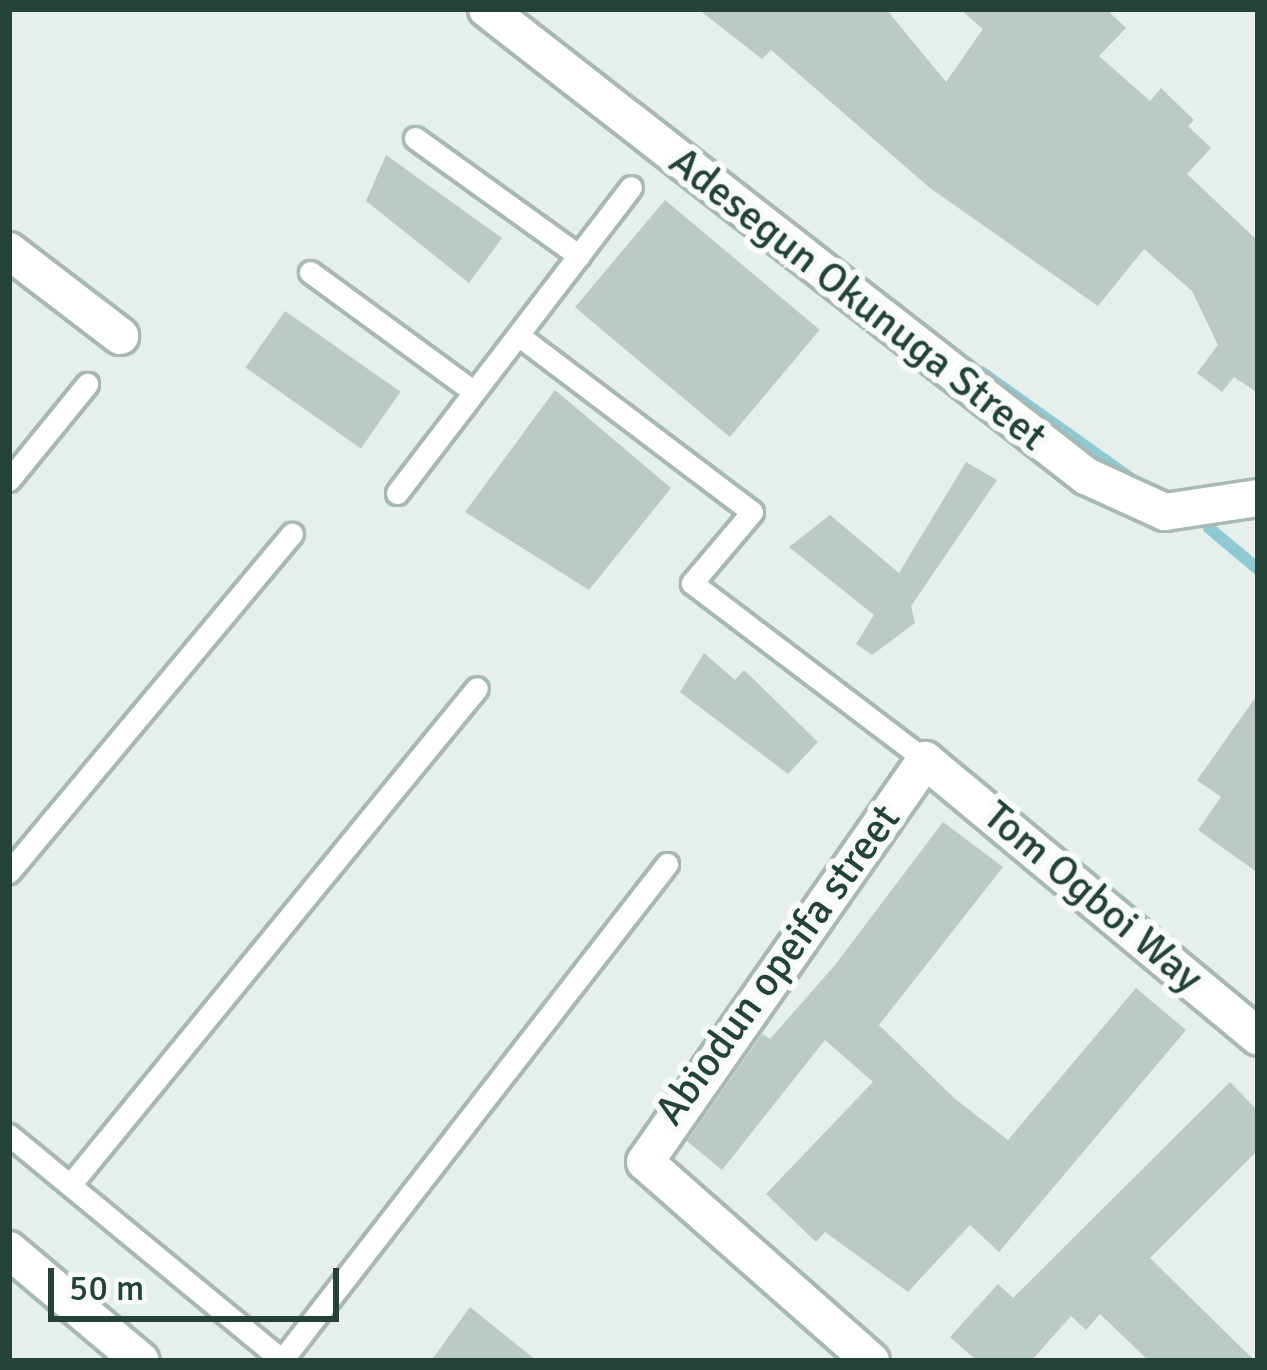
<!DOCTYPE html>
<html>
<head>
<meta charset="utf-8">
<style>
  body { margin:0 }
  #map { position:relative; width:1267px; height:1370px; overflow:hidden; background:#e6efeb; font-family:Signika,sans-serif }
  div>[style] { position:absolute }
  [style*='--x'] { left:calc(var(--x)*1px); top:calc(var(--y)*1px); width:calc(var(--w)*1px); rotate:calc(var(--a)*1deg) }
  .stream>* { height:12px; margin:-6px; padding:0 6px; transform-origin:6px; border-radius:6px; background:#8ec9d4 }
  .building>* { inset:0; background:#bbcac4; transform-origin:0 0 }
  .roads { filter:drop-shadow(3px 0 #a8b8b2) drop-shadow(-3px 0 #a8b8b2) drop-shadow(0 3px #a8b8b2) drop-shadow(0 -3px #a8b8b2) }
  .service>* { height:21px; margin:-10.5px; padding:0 10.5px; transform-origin:10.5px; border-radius:10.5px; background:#fff }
  .minor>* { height:36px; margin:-18px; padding:0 18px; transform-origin:18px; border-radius:18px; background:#fff }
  span { translate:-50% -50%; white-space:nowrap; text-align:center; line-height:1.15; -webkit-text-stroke:12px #f7fbf9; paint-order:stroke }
  .street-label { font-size:42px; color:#24423a }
  .frame { position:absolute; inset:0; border:12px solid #24423a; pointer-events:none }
  .scale { position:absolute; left:48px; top:1268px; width:291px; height:54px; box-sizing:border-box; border:6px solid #24423a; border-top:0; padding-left:15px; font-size:36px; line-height:42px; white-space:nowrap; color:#24423a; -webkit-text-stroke:9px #f7fbf9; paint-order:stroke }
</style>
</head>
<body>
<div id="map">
  <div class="stream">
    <div style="--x:981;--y:372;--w:190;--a:35.4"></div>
    <div style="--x:1209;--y:528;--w:64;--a:39.9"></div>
  </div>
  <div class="building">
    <div style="clip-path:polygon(698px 9px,886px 9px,946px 82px,983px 29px,960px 9px,1106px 9px,1126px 28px,1099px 56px,1150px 101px,1161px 88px,1194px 120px,1188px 126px,1211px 148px,1187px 174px,1258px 241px,1258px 393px,1234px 377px,1222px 392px,1197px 373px,1218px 345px,1192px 291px,1144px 249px,1098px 306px,930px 188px,771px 50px,762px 59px)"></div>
    <div style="clip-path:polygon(386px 155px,502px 238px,469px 283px,366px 201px)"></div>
    <div style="left:665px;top:200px;width:202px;height:140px;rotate:40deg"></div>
    <div style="left:285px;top:311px;width:141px;height:69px;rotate:35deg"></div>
    <div style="clip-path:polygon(555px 390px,671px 488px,589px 590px,465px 512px)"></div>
    <div style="clip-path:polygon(966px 462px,997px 480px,911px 606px,915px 623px,872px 655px,856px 644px,874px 615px,789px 547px,830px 515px,899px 573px)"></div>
    <div style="clip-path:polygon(704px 653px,735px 680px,744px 670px,818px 742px,788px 774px,680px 692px)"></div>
    <div style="clip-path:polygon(1258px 694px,1258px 873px,1198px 830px,1221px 797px,1197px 780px)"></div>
    <div style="clip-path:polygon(943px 822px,1003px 867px,879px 1025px,954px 1098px,1008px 1140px,1136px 988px,1186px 1030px,999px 1252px,970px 1225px,908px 1292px,825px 1232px,816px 1242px,766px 1194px,873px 1082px,825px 1040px,722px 1170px,687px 1141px,762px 1034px,770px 1039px,835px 965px)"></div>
    <div style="clip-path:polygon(1230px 1082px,1258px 1111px,1258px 1150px,1150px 1258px,1255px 1361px,1149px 1361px,1100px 1314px,1086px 1330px,1071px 1316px,1031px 1361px,977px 1361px,950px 1337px,998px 1284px,1013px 1298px)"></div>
    <div style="clip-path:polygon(470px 1307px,537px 1361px,431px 1361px)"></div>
  </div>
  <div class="roads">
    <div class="service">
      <div style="--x:415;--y:138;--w:202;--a:35.7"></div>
      <div style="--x:310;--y:272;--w:203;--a:36.2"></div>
      <div style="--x:518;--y:335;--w:293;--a:37.1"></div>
      <div style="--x:752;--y:512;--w:93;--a:130.2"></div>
      <div style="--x:692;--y:583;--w:293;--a:37.2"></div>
      <div style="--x:9;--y:480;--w:124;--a:-50.9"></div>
      <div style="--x:397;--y:493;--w:385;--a:-52.6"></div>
      <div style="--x:9;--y:872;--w:441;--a:-50.1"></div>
      <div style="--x:9;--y:1135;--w:354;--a:39.5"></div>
      <div style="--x:282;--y:1360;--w:628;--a:-52.18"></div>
      <div style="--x:70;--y:1185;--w:642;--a:-50.69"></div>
    </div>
    <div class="minor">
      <div style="--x:487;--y:9;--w:760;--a:37.94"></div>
      <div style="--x:1086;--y:476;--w:87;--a:24.5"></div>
      <div style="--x:1165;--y:512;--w:94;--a:-8.6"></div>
      <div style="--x:9;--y:251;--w:140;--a:37.4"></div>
      <div style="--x:9;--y:1250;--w:172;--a:40.1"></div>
      <div style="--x:871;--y:1361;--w:301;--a:-138.6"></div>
      <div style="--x:645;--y:1162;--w:490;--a:-55.1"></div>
      <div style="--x:925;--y:760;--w:433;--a:39.7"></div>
    </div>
  </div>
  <div class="street-label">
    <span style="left:858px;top:299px;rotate:38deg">Adesegun Okunuga Street</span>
    <span style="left:1093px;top:897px;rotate:40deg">Tom Ogboi Way</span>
    <span style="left:778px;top:965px;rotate:-54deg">Abiodun opeifa street</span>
  </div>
  <div class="frame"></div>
  <div class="scale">50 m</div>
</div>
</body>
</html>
